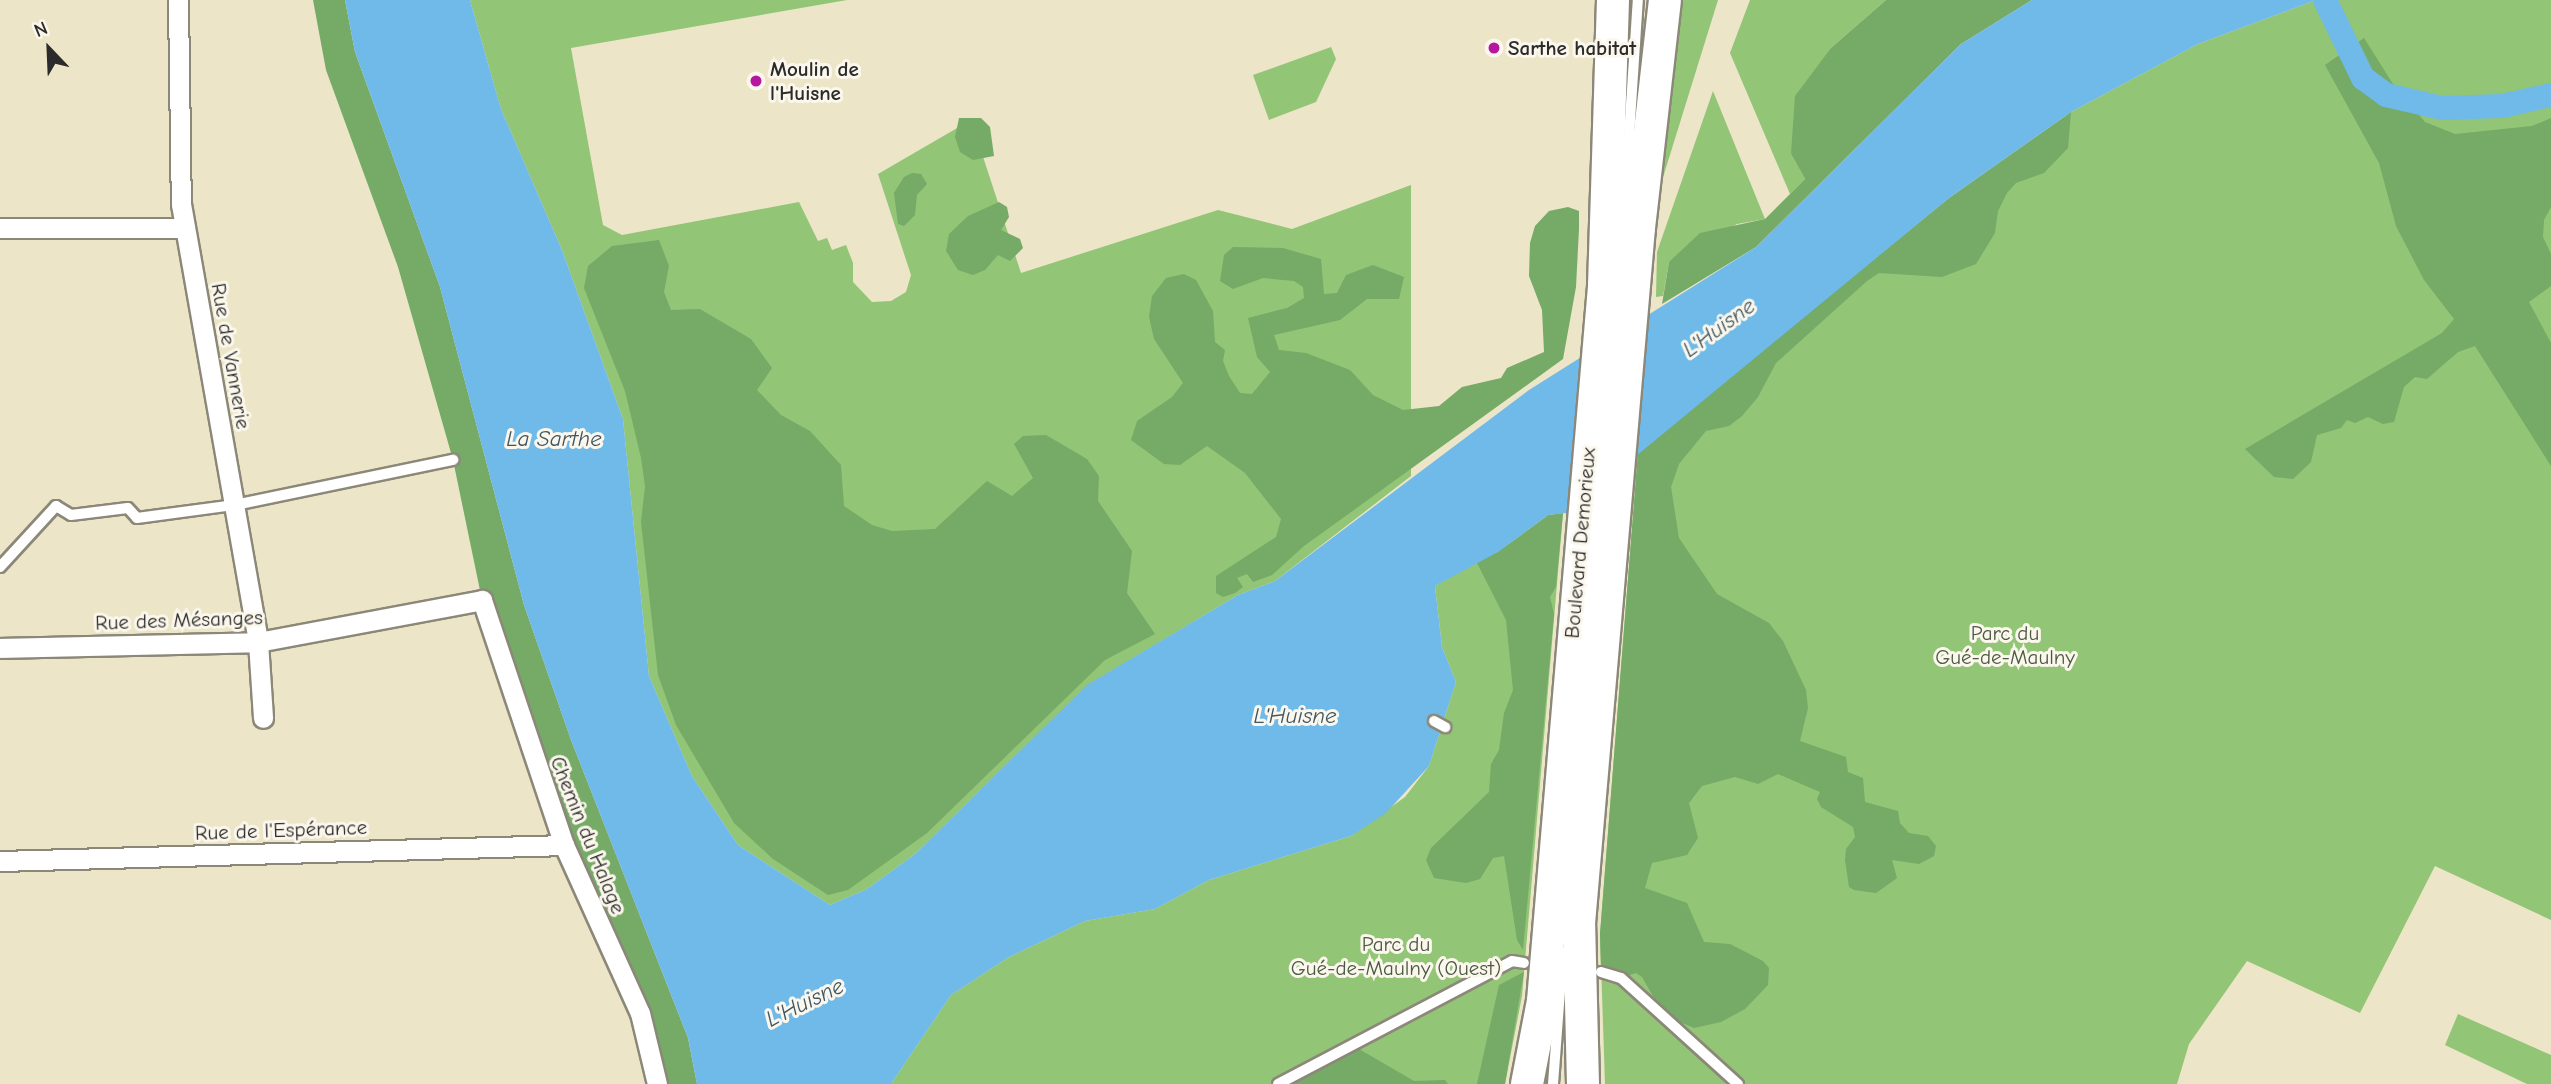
<!DOCTYPE html>
<html>
<head>
<meta charset="utf-8">
<style>
  body { margin:0 }
  #map { position:relative; width:2551px; height:1084px; overflow:hidden; background:#ece5c7; font-family:"Comic Neue",sans-serif }
  div>[style] { position:absolute }
  [style*='--x'] { left:calc(var(--x)*1px); top:calc(var(--y)*1px); width:calc(var(--w)*1px); rotate:calc(var(--a)*1deg) }
  .green>* { inset:0; background:#92c576 }
  .forest>* { inset:0; background:#75aa67 }
  .water>* { inset:0; background:#6fbae8 }
  .canal>* { height:24px; margin:-12px; padding:0 12px; transform-origin:12px; border-radius:12px; background:#6fbae8 }
  .roads { filter:drop-shadow(2px 0 #8c8879) drop-shadow(-2px 0 #8c8879) drop-shadow(0 2px #8c8879) drop-shadow(0 -2px #8c8879) }
  .service>* { height:10px; margin:-5px; padding:0 5px; transform-origin:5px; border-radius:5px; background:#fff }
  .minor>* { height:19px; margin:-9.5px; padding:0 9.5px; transform-origin:9.5px; border-radius:9.5px; background:#fff }
  .primary>* { height:32px; margin:-16px; padding:0 16px; transform-origin:16px; border-radius:16px; background:#fff }
  .dots>* { width:19px; height:19px; translate:-50% -50%; box-sizing:border-box; border:4px solid #fbf7ec; border-radius:50% }
  span { translate:-50% -50%; white-space:nowrap; text-align:center; line-height:1.15; -webkit-text-stroke:6px #fbf7ec; paint-order:stroke }
  .poi-label { font-size:21px; color:#2b2b2b; font-weight:700 }
  .left { translate:0 -50%; text-align:left }
  .street-label { font-size:21px; color:#2b2b2b }
  .park-label { font-size:21px; color:#4a5942 }
  .water-label { font-size:23px; color:#3f5664; font-style:italic }
  .north { position:absolute; left:14px; top:14px; width:70px; height:70px; -webkit-text-stroke:5px #fbf7ec; paint-order:stroke; rotate:337deg; font-size:19px; font-weight:700; line-height:28px; text-align:center; color:#2b2b2b }
  .north::after { content:''; display:block; margin:auto; width:24px; height:32px; background:#2b2b2b; clip-path:polygon(50% 0,100% 100%,50% 72%,0 100%) }
</style>
</head>
<body>
<div id="map">
  <div class="green">
    <div style="clip-path:polygon(470px 0,847px 0,571px 48px,603px 225px,622px 235px,799px 202px,818px 241px,827px 238px,832px 250px,846px 245px,853px 263px,853px 282px,872px 302px,891px 301px,906px 292px,911px 275px,878px 174px,971px 120px,1021px 273px,1218px 210px,1292px 229px,1411px 185px,1411px 476px,1275px 581px,1238px 595px,1088px 685px,915px 854px,867px 889px,830px 905px,738px 845px,692px 776px,649px 676px,623px 419px,562px 250px,501px 109px)"></div>
    <div style="clip-path:polygon(1681px 0,1718px 0,1660px 187px,1656px 186px)"></div>
    <div style="clip-path:polygon(1750px 0,1886px 0,1831px 48px,1791px 154px,1805px 179px,1790px 194px,1730px 53px)"></div>
    <div style="clip-path:polygon(2316px 0,2551px 0,2551px 920px,2435px 866px,2360px 1013px,2247px 961px,2189px 1044px,2177px 1084px,1605px 1084px,1600px 934px,1638px 452px,2071px 112px,2198px 44px)"></div>
    <div style="clip-path:polygon(1331px 47px,1336px 59px,1316px 102px,1269px 120px,1253px 75px)"></div>
    <div style="clip-path:polygon(1713px 91px,1765px 219px,1737px 224px,1669px 262px,1663px 296px,1656px 297px,1657px 252px)"></div>
    <div style="clip-path:polygon(1563px 513px,1522px 996px,1505px 1084px,891px 1084px,951px 995px,1009px 957px,1085px 921px,1155px 909px,1209px 880px,1351px 836px,1405px 797px,1429px 766px,1456px 682px,1442px 647px,1435px 586px)"></div>
    <div style="clip-path:polygon(2458px 1014px,2551px 1055px,2551px 1084px,2527px 1084px,2445px 1045px)"></div>
  </div>
  <div class="forest">
    <div style="clip-path:polygon(313px 0,345px 0,355px 52px,440px 287px,524px 605px,571px 740px,688px 1038px,697px 1084px,657px 1084px,640px 1013px,564px 845px,482px 600px,453px 460px,398px 267px,326px 70px)"></div>
    <div style="clip-path:polygon(1886px 0,2032px 0,1961px 44px,1756px 247px,1662px 304px,1669px 262px,1700px 233px,1765px 219px,1805px 179px,1791px 154px,1795px 96px,1831px 48px)"></div>
    <div style="clip-path:polygon(2364px 38px,2393px 84px,2425px 122px,2455px 134px,2532px 126px,2551px 118px,2551px 207px,2544px 220px,2543px 237px,2551px 254px,2551px 286px,2529px 302px,2551px 343px,2551px 466px,2475px 346px,2458px 352px,2427px 379px,2415px 377px,2404px 387px,2394px 422px,2383px 424px,2368px 417px,2355px 423px,2347px 420px,2341px 428px,2317px 435px,2311px 462px,2293px 479px,2274px 477px,2245px 449px,2442px 333px,2454px 319px,2424px 280px,2396px 226px,2379px 163px,2325px 65px)"></div>
    <div style="clip-path:polygon(2071px 112px,2068px 148px,2044px 173px,2016px 183px,2007px 193px,1998px 211px,1995px 233px,1976px 264px,1942px 277px,1879px 273px,1867px 281px,1776px 363px,1758px 397px,1742px 416px,1729px 426px,1706px 431px,1679px 464px,1671px 487px,1679px 538px,1717px 594px,1769px 623px,1783px 641px,1806px 690px,1808px 708px,1800px 741px,1846px 757px,1848px 772px,1863px 778px,1865px 802px,1898px 811px,1900px 823px,1909px 833px,1928px 836px,1936px 846px,1934px 856px,1919px 864px,1892px 860px,1897px 878px,1876px 893px,1854px 890px,1849px 887px,1845px 860px,1846px 849px,1855px 837px,1853px 827px,1821px 807px,1817px 799px,1820px 792px,1778px 774px,1758px 784px,1735px 777px,1702px 786px,1689px 803px,1698px 838px,1687px 855px,1652px 863px,1645px 888px,1687px 903px,1704px 942px,1730px 944px,1763px 961px,1769px 968px,1768px 985px,1745px 1009px,1721px 1022px,1694px 1028px,1680px 1022px,1658px 1005px,1642px 977px,1636px 973px,1621px 978px,1601px 972px,1600px 934px,1638px 452px,1949px 198px)"></div>
    <div style="clip-path:polygon(959px 118px,981px 118px,990px 127px,994px 156px,973px 160px,960px 152px,955px 137px)"></div>
    <div style="clip-path:polygon(912px 173px,921px 174px,927px 184px,917px 195px,915px 215px,904px 226px,898px 224px,894px 193px,904px 177px)"></div>
    <div style="clip-path:polygon(999px 202px,1007px 207px,1009px 217px,1001px 230px,1020px 239px,1023px 248px,1010px 261px,998px 255px,985px 270px,973px 275px,958px 270px,946px 251px,949px 234px,968px 216px)"></div>
    <div style="clip-path:polygon(1568px 207px,1579px 211px,1579px 229px,1576px 287px,1563px 359px,1304px 546px,1272px 575px,1253px 582px,1247px 574px,1237px 578px,1243px 587px,1235px 593px,1223px 597px,1216px 593px,1216px 576px,1276px 537px,1281px 519px,1245px 473px,1207px 446px,1180px 465px,1164px 464px,1131px 440px,1137px 421px,1172px 397px,1183px 383px,1154px 339px,1149px 317px,1152px 296px,1166px 278px,1184px 274px,1196px 280px,1213px 311px,1215px 342px,1225px 350px,1223px 361px,1229px 376px,1240px 393px,1252px 394px,1270px 372px,1257px 357px,1248px 318px,1287px 308px,1304px 298px,1303px 287px,1294px 281px,1263px 278px,1233px 289px,1220px 281px,1224px 255px,1233px 247px,1283px 248px,1321px 259px,1324px 294px,1337px 293px,1346px 275px,1373px 265px,1404px 277px,1399px 299px,1367px 299px,1340px 320px,1274px 335px,1279px 350px,1306px 353px,1350px 370px,1373px 395px,1403px 410px,1439px 406px,1462px 387px,1501px 378px,1507px 368px,1544px 352px,1542px 310px,1529px 276px,1530px 243px,1535px 226px,1549px 211px)"></div>
    <div style="clip-path:polygon(659px 240px,669px 266px,664px 292px,671px 310px,700px 309px,751px 339px,772px 368px,757px 390px,781px 415px,810px 431px,841px 465px,844px 506px,872px 525px,892px 531px,935px 529px,987px 481px,1012px 496px,1033px 478px,1014px 444px,1023px 436px,1046px 435px,1087px 459px,1099px 476px,1098px 501px,1132px 551px,1127px 593px,1155px 634px,1105px 660px,927px 833px,848px 890px,828px 895px,773px 859px,734px 823px,676px 725px,658px 675px,641px 522px,645px 486px,641px 458px,625px 391px,584px 288px,588px 266px,612px 246px)"></div>
    <div style="clip-path:polygon(1563px 513px,1556px 587px,1550px 597px,1554px 614px,1523px 950px,1517px 940px,1504px 856px,1493px 858px,1480px 879px,1466px 883px,1434px 878px,1426px 860px,1431px 848px,1489px 792px,1491px 764px,1499px 750px,1504px 713px,1513px 690px,1506px 620px,1476px 561px,1498px 552px,1548px 515px)"></div>
    <div style="clip-path:polygon(1524px 972px,1505px 1084px,1477px 1084px,1499px 985px)"></div>
    <div style="clip-path:polygon(1352px 1045px,1414px 1081px,1445px 1080px,1448px 1084px,1278px 1084px)"></div>
  </div>
  <div class="water">
    <div style="clip-path:polygon(345px 0,470px 0,501px 109px,562px 250px,623px 419px,649px 676px,692px 776px,738px 845px,830px 905px,867px 889px,915px 854px,1087px 685px,1238px 595px,1275px 581px,1529px 390px,1756px 247px,1961px 44px,2032px 0,2316px 0,2198px 44px,2071px 112px,1949px 198px,1567px 513px,1548px 515px,1498px 552px,1435px 586px,1442px 647px,1456px 682px,1429px 766px,1386px 813px,1351px 836px,1209px 880px,1155px 909px,1085px 921px,1009px 957px,951px 995px,891px 1084px,697px 1084px,688px 1038px,571px 740px,524px 605px,440px 287px,355px 52px)"></div>
  </div>
  <div class="canal">
    <div style="--x:2325;--y:0;--w:87;--a:64"></div>
    <div style="--x:2363;--y:78;--w:29;--a:36"></div>
    <div style="--x:2386;--y:95;--w:57;--a:13.1"></div>
    <div style="--x:2442;--y:108;--w:60;--a:-1.9"></div>
    <div style="--x:2502;--y:106;--w:50;--a:-12.7"></div>
  </div>
  <div class="roads">
    <div class="service">
      <div style="--x:1621;--y:260;--w:261;--a:-86.3"></div>
      <div style="--x:0;--y:567;--w:83;--a:-47.4"></div>
      <div style="--x:56;--y:506;--w:17;--a:31"></div>
      <div style="--x:71;--y:515;--w:57;--a:-7"></div>
      <div style="--x:128;--y:508;--w:13;--a:48"></div>
      <div style="--x:137;--y:518;--w:99;--a:-7.6"></div>
      <div style="--x:235;--y:505;--w:223;--a:-11.7"></div>
      <div style="--x:1434;--y:721;--w:13;--a:29"></div>
      <div style="--x:1601;--y:972;--w:21;--a:17"></div>
      <div style="--x:1621;--y:978;--w:158;--a:42.2"></div>
      <div style="--x:1278;--y:1084;--w:264;--a:-27.7"></div>
      <div style="--x:1512;--y:961;--w:12;--a:9"></div>
      <div style="--x:1553;--y:1084;--w:132;--a:-85.7"></div>
    </div>
    <div class="minor">
      <div style="--x:178;--y:0;--w:204;--a:89.2"></div>
      <div style="--x:181;--y:204;--w:445;--a:80"></div>
      <div style="--x:258;--y:642;--w:76;--a:86.2"></div>
      <div style="--x:0;--y:228;--w:185;--a:0"></div>
      <div style="--x:0;--y:648;--w:258;--a:-1.3"></div>
      <div style="--x:258;--y:642;--w:228;--a:-10.6"></div>
      <div style="--x:482;--y:600;--w:258;--a:71.5"></div>
      <div style="--x:564;--y:845;--w:184;--a:65.7"></div>
      <div style="--x:640;--y:1013;--w:73;--a:76.5"></div>
      <div style="--x:0;--y:861;--w:564;--a:-1.62"></div>
    </div>
    <div class="primary">
      <div style="--x:1527;--y:1084;--w:85;--a:-79.1"></div>
      <div style="--x:1543;--y:1001;--w:718;--a:-85.12"></div>
      <div style="--x:1604;--y:286;--w:286;--a:-88.2"></div>
      <div style="--x:1583;--y:1084;--w:161;--a:-91.4"></div>
      <div style="--x:1579;--y:923;--w:698;--a:-85.07"></div>
      <div style="--x:1639;--y:228;--w:229;--a:-83.5"></div>
    </div>
  </div>
  <div class="dots">
    <div style="left:1494px;top:48px;background:#b5179e"></div>
    <div style="left:756px;top:81px;background:#b5179e"></div>
  </div>
  <div class="poi-label">
    <span class="left" style="left:1508px;top:48px">Sarthe habitat</span>
    <span class="left" style="left:770px;top:81px">Moulin de<br>l'Huisne</span>
  </div>
  <div class="street-label">
    <span style="left:231px;top:356px;rotate:80deg">Rue de Vannerie</span>
    <span style="left:1580px;top:543px;rotate:-85deg">Boulevard Demorieux</span>
    <span style="left:179px;top:620px;rotate:-2deg">Rue des Mésanges</span>
    <span style="left:281px;top:830px;rotate:-2deg">Rue de l'Espérance</span>
    <span style="left:588px;top:835px;rotate:68deg">Chemin du Halage</span>
  </div>
  <div class="park-label">
    <span style="left:2005px;top:645px">Parc du<br>Gué-de-Maulny</span>
    <span style="left:1396px;top:956px">Parc du<br>Gué-de-Maulny (Ouest)</span>
  </div>
  <div class="water-label">
    <span style="left:1719px;top:328px;rotate:-36deg">L'Huisne</span>
    <span style="left:554px;top:439px">La Sarthe</span>
    <span style="left:1295px;top:716px">L'Huisne</span>
    <span style="left:805px;top:1003px;rotate:-26deg">L'Huisne</span>
  </div>
  <div class="north">N</div>
</div>
</body>
</html>
